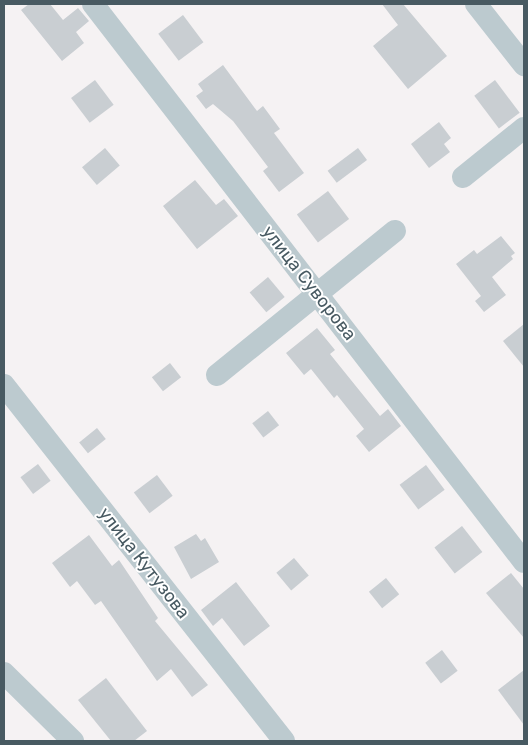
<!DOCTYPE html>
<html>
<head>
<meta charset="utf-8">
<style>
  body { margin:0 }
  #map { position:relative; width:528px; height:745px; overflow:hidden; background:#f5f2f3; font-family:Rubik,sans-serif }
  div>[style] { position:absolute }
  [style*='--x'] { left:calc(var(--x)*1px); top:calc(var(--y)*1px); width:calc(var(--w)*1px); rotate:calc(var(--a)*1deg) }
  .building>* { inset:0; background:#c9ced2; transform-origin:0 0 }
  .minor>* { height:22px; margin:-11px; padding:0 11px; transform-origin:11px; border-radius:11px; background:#bccacf }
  span { translate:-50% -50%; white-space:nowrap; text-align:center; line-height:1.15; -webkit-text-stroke:4px #fff; paint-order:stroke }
  .street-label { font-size:18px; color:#485a62 }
  .frame { position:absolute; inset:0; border:5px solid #485a62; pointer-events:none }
</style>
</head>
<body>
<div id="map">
  <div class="building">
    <div style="clip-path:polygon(29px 4px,50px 4px,63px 20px,78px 8px,89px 21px,76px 32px,84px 43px,62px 61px,21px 10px)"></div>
    <div style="clip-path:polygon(382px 4px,403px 4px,447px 56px,408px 89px,373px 46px,398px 25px)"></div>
    <div style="left:183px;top:15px;width:34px;height:31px;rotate:53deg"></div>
    <div style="clip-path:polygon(223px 65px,257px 111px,263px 106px,280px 129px,274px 133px,304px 173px,279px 192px,263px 171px,268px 167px,233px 121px,213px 104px,206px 109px,196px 96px,203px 91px,198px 84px)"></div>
    <div style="left:95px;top:80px;width:31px;height:30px;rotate:53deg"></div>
    <div style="left:495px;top:80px;width:41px;height:26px;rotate:53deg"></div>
    <div style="clip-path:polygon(439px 122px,451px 138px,444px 144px,450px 152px,429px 168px,411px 144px)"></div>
    <div style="left:105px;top:148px;width:23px;height:30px;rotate:50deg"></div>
    <div style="left:358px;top:148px;width:15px;height:38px;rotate:53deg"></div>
    <div style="clip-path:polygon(195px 180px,216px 205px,224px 199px,238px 216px,197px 249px,163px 206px)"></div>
    <div style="left:328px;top:191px;width:35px;height:39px;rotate:53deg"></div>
    <div style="clip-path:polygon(501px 236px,515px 253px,511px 256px,513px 259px,492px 277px,506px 295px,484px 312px,475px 301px,481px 296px,456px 264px,474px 250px,477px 254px)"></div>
    <div style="left:268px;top:277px;width:26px;height:24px;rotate:50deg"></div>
    <div style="clip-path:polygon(524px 324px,524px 367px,503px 341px)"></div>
    <div style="clip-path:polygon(317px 328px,335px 350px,330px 354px,380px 416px,388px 409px,401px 426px,369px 452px,356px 436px,364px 429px,337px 395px,334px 398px,311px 369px,304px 375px,286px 353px)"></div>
    <div style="left:170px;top:363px;width:18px;height:23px;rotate:52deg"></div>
    <div style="left:268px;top:411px;width:18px;height:20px;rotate:52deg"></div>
    <div style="left:97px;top:428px;width:14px;height:23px;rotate:51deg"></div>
    <div style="left:38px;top:464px;width:21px;height:22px;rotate:53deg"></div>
    <div style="left:426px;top:465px;width:31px;height:33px;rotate:53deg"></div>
    <div style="left:157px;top:475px;width:26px;height:29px;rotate:53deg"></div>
    <div style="left:462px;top:526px;width:33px;height:35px;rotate:52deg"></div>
    <div style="clip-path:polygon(196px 534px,201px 541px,205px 538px,219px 562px,191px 579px,174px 547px)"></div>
    <div style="clip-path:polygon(89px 535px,112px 566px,119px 560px,158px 618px,155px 621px,208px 685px,192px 697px,171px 669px,157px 681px,101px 601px,95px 605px,77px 581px,70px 587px,52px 563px)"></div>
    <div style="left:294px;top:558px;width:23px;height:23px;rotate:50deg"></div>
    <div style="clip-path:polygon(511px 573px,524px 589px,524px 638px,486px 593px)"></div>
    <div style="left:386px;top:578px;width:21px;height:22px;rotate:51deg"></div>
    <div style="clip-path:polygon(236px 582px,270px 626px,244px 646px,222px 618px,213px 626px,201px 610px)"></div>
    <div style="left:442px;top:650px;width:26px;height:21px;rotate:53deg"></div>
    <div style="clip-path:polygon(524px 670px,524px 725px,498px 690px)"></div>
    <div style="clip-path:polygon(106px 678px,147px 731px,134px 741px,111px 741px,78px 700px)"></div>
  </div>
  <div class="minor">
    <div style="--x:93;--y:4;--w:705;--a:52.32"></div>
    <div style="--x:476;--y:4;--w:78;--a:51.8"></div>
    <div style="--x:463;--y:177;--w:78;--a:-38.8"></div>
    <div style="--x:217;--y:375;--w:229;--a:-39"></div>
    <div style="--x:4;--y:385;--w:453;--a:51.8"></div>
    <div style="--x:4;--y:673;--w:97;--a:44.6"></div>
  </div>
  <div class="street-label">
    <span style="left:309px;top:283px;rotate:52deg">улица Суворова</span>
    <span style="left:144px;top:563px;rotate:52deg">улица Кутузова</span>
  </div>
  <div class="frame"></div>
</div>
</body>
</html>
